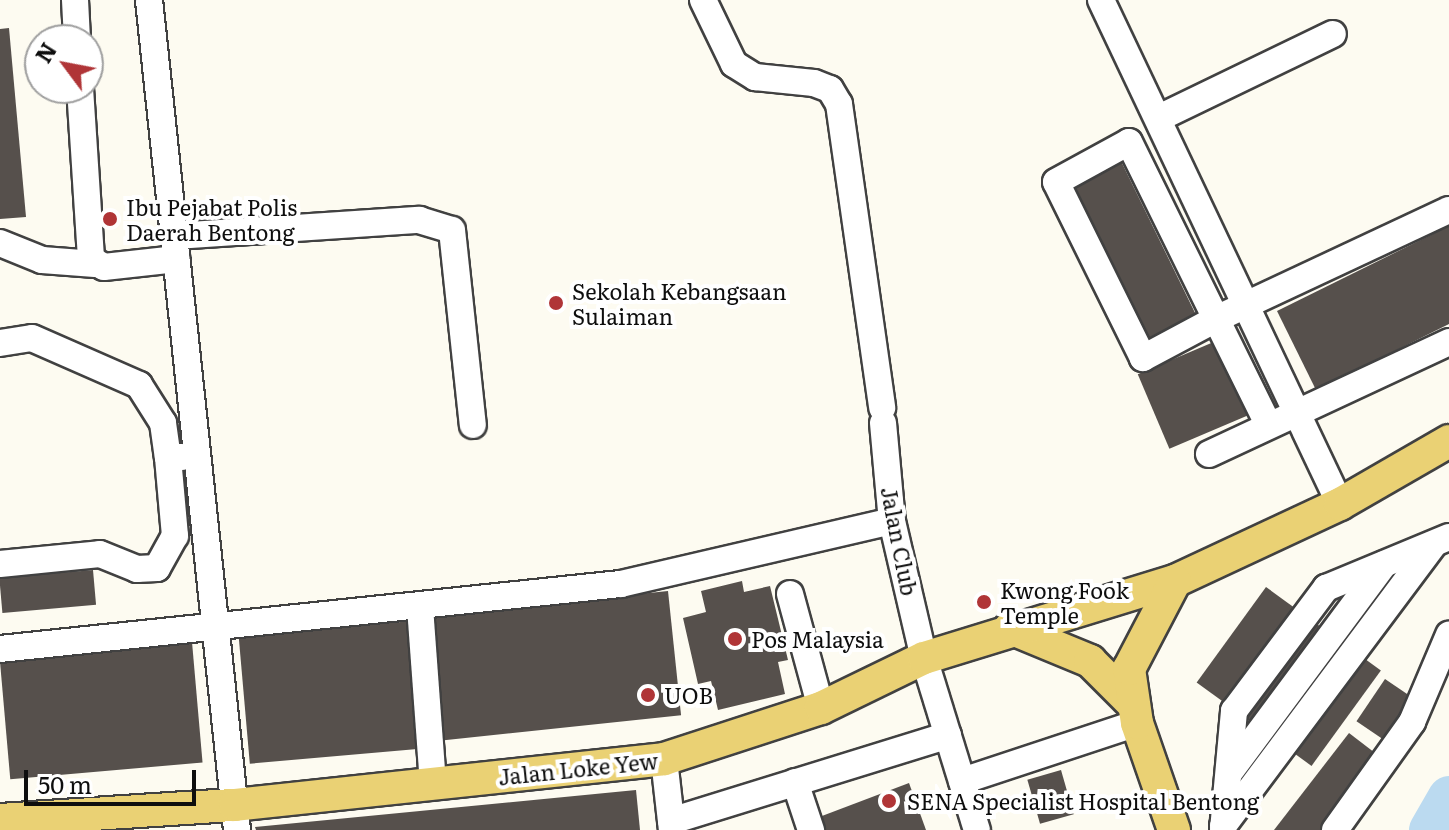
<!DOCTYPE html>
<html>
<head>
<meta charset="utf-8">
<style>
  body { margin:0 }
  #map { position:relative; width:1449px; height:830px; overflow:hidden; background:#fdfbf1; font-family:Literata,serif }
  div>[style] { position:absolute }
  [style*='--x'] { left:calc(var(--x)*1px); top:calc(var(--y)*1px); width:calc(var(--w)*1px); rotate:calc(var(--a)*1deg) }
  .river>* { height:42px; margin:-21px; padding:0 21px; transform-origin:21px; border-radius:21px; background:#bbdaf0 }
  .building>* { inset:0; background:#56504c; transform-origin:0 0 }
  .roads { filter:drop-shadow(2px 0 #414141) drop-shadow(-2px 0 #414141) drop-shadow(0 2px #414141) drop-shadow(0 -2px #414141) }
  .minor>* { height:26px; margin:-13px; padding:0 13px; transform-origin:13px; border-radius:13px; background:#fff }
  .major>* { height:32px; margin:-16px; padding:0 16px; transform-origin:16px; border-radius:16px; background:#ead174 }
  .dots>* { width:22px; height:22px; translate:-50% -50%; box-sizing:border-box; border:4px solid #fff; border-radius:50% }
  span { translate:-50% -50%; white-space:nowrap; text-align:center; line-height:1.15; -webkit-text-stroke:8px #fff; paint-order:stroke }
  .poi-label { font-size:22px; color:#0e0e0e }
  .left { translate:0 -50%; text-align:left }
  .street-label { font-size:22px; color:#0e0e0e }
  .north { position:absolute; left:24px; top:24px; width:80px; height:80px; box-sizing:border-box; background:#fff; border:2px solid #9f9f9f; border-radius:50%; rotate:302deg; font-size:22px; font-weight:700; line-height:32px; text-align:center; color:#0e0e0e }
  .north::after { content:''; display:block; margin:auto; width:28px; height:36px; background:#b03537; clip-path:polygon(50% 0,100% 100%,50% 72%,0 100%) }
  .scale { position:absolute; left:24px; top:770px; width:172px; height:36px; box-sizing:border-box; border:4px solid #0e0e0e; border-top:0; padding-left:10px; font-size:24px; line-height:28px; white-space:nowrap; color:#0e0e0e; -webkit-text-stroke:6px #fff; paint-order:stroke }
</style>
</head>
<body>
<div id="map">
  <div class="river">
    <div style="--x:1430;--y:830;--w:38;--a:-60"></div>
  </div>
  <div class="building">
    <div style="clip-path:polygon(9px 28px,26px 217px,0 219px,0 29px)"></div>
    <div style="left:1119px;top:157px;width:180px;height:59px;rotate:64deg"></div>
    <div style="clip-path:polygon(1449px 226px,1449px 324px,1316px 390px,1277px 311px)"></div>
    <div style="left:1216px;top:341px;width:81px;height:85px;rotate:67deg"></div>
    <div style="left:93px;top:570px;width:35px;height:94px;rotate:85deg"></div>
    <div style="clip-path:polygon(742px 581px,744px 592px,770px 586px,788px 660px,778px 662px,785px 694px,718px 710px,711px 681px,698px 684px,683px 618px,706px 612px,701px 591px)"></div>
    <div style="left:1266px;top:587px;width:142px;height:118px;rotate:36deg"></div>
    <div style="left:668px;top:591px;width:125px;height:243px;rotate:84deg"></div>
    <div style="left:412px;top:621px;width:128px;height:174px;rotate:85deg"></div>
    <div style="left:192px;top:642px;width:121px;height:193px;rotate:85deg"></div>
    <div style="left:1385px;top:679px;width:32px;height:51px;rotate:34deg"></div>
    <div style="clip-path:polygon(1349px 733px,1379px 756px,1321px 830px,1274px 830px)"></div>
    <div style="left:1061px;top:770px;width:46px;height:35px;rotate:74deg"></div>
    <div style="clip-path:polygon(909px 783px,926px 830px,818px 830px,814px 819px)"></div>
    <div style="clip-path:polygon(636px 790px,640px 830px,256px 830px,255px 827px)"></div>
  </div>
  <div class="roads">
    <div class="minor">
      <div style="--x:75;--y:0;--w:40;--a:87.1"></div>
      <div style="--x:149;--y:0;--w:835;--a:83.95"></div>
      <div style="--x:703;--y:0;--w:71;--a:64.2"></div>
      <div style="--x:734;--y:64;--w:25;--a:32"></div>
      <div style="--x:755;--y:77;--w:59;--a:5.8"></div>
      <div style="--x:814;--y:83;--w:17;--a:21"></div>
      <div style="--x:830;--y:89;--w:17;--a:59"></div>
      <div style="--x:839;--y:104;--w:307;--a:81.9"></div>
      <div style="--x:1101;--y:0;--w:558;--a:64.63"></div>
      <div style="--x:80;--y:88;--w:171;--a:86.3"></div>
      <div style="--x:91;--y:259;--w:15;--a:32"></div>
      <div style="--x:104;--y:267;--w:73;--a:-6.3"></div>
      <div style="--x:1159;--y:118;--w:193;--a:-25.8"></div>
      <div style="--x:175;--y:236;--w:245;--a:-3.8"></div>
      <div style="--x:419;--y:220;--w:34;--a:17"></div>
      <div style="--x:452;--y:230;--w:196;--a:83.9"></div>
      <div style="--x:0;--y:243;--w:45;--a:22"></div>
      <div style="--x:42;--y:260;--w:53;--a:4.3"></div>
      <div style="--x:0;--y:343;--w:32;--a:-9"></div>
      <div style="--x:32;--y:338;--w:117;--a:23.7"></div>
      <div style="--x:139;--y:385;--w:45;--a:57.7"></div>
      <div style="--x:163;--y:423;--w:34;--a:82"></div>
      <div style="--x:168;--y:457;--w:14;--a:0"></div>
      <div style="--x:883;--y:423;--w:98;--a:84.8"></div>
      <div style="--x:892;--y:521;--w:141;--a:76.9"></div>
      <div style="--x:924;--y:658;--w:180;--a:72.9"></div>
      <div style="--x:1268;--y:424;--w:117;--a:-116.3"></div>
      <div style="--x:1216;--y:319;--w:83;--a:151.9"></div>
      <div style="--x:1143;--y:358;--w:196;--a:-116.3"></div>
      <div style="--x:1056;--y:182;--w:83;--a:-28.7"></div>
      <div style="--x:1129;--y:142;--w:197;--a:63.8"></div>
      <div style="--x:1216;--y:319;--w:257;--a:-25.1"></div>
      <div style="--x:1209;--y:454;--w:265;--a:-25"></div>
      <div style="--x:0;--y:564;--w:100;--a:-5.7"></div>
      <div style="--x:100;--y:554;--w:40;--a:22"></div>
      <div style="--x:137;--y:569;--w:20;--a:-3"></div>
      <div style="--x:157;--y:568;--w:37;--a:-61"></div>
      <div style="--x:175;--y:536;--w:79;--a:-95.1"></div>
      <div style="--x:790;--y:594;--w:118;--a:74.8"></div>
      <div style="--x:420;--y:607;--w:177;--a:85.8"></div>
      <div style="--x:0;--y:649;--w:624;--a:-5.98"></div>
      <div style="--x:621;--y:584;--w:278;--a:-13.1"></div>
      <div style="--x:664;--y:759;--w:71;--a:83.6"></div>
      <div style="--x:1229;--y:773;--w:260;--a:-53.4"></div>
      <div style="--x:962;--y:781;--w:184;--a:-18.3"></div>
      <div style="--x:795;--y:782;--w:51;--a:71.6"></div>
      <div style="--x:671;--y:821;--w:290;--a:-17.2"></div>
      <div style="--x:1223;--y:826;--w:352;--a:-53.2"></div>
      <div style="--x:1223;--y:830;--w:120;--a:-84.7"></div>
      <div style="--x:1234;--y:711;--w:154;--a:-53.2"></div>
      <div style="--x:1326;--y:588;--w:133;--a:-22.5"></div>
      <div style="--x:1335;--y:830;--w:133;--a:-54.5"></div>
      <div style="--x:1412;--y:722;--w:95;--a:-67"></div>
    </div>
    <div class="major">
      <div style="--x:1010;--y:628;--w:87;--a:22.4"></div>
      <div style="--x:1090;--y:661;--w:59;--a:45"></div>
      <div style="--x:0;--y:820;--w:235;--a:-3.7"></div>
      <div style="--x:235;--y:805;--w:431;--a:-6.1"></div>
      <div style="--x:664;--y:759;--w:165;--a:-18"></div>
      <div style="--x:821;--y:708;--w:114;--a:-25.9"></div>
      <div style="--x:924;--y:658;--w:263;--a:-17.1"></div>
      <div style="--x:1175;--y:581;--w:182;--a:-25"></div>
      <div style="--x:1340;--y:504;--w:126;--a:-30"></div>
      <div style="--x:1174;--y:830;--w:113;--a:-109.1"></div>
      <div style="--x:1137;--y:723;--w:55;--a:-98.4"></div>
      <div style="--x:1129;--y:669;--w:99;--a:-62.4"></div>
    </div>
  </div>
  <div class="dots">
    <div style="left:110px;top:219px;background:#b03537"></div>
    <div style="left:556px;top:303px;background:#b03537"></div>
    <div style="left:984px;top:602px;background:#b03537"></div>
    <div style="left:735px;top:639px;background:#b03537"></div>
    <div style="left:648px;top:695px;background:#b03537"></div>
    <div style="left:889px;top:801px;background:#b03537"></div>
  </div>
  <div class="poi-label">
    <span class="left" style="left:126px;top:219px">Ibu Pejabat Polis<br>Daerah Bentong</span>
    <span class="left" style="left:572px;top:303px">Sekolah Kebangsaan<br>Sulaiman</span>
    <span class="left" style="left:1000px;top:602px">Kwong Fook<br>Temple</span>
    <span class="left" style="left:751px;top:639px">Pos Malaysia</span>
    <span class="left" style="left:664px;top:695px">UOB</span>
    <span class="left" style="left:907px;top:801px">SENA Specialist Hospital Bentong</span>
  </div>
  <div class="street-label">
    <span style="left:900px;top:541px;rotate:79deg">Jalan Club</span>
    <span style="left:578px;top:768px;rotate:-6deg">Jalan Loke Yew</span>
  </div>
  <div class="north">N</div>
  <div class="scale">50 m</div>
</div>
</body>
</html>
